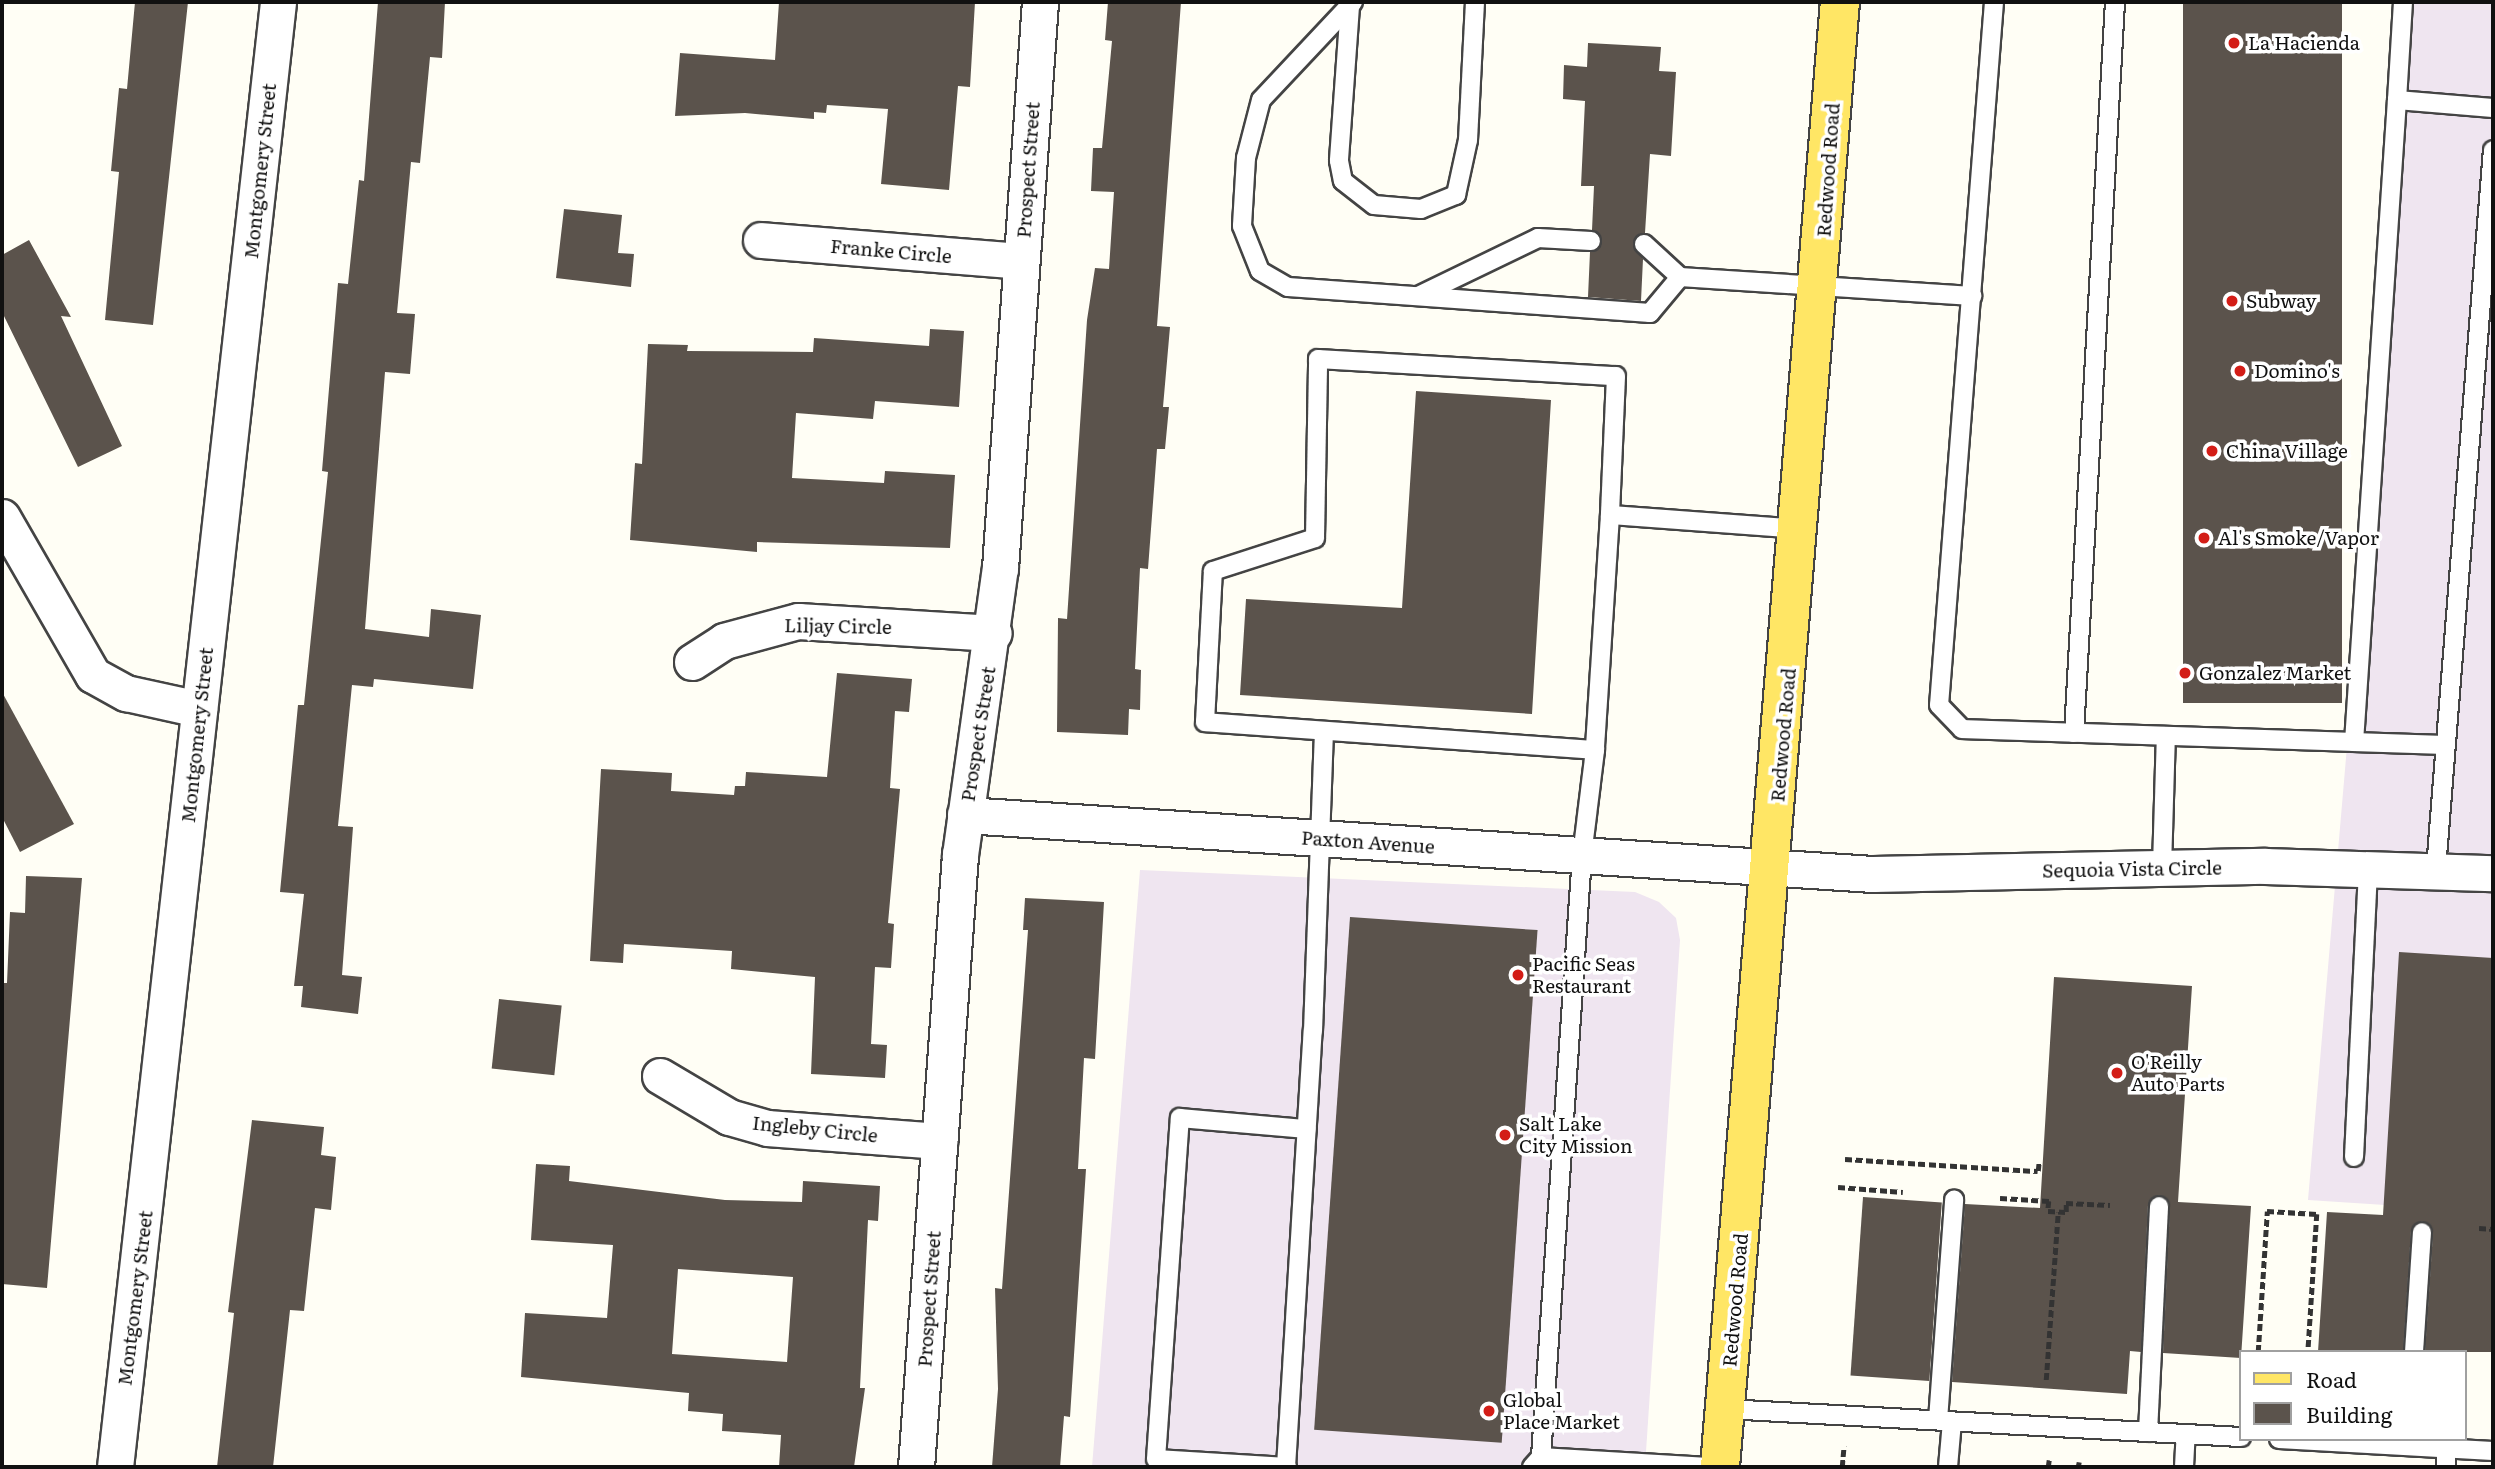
<!DOCTYPE html>
<html>
<head>
<meta charset="utf-8">
<style>
  body { margin:0 }
  #map { position:relative; width:2495px; height:1469px; overflow:hidden; background:#fffef5; font-family:Literata,serif }
  div>[style] { position:absolute }
  [style*='--x'] { left:calc(var(--x)*1px); top:calc(var(--y)*1px); width:calc(var(--w)*1px); rotate:calc(var(--a)*1deg) }
  .industrial>* { inset:0; background:#efe5f0 }
  .building>* { inset:0; background:#5b534c; transform-origin:0 0 }
  .path>* { height:4.5px; margin-top:-2.25px; transform-origin:0; background:repeating-linear-gradient(90deg,#333 0 7px,transparent 0 10.5px) }
  .roads { filter:drop-shadow(2px 0 #444) drop-shadow(-2px 0 #444) drop-shadow(0 2px #444) drop-shadow(0 -2px #444) }
  .service>* { height:18px; margin:-9px; padding:0 9px; transform-origin:9px; border-radius:9px; background:#fff }
  .minor>* { height:35px; margin:-17.5px; padding:0 17.5px; transform-origin:17.5px; border-radius:17.5px; background:#fff }
  .primary>* { height:38px; margin:-19px; padding:0 19px; transform-origin:19px; border-radius:19px; background:#ffe665 }
  .dots>* { width:19px; height:19px; translate:-50% -50%; box-sizing:border-box; border:4px solid #fff; border-radius:50% }
  span { translate:-50% -50%; white-space:nowrap; text-align:center; line-height:1.15; -webkit-text-stroke:7px #fff; paint-order:stroke }
  .poi-label { font-size:19px; color:#111 }
  .left { translate:0 -50%; text-align:left }
  .street-label { font-size:19px; color:#111 }
  .frame { position:absolute; inset:0; border:4px solid #111; pointer-events:none }
  .legend { position:absolute; left:2239px; top:1350px; width:228px; height:91px; box-sizing:border-box; background:#fff; border:2px solid #a0a0a0; margin:0; padding:9px 12px; list-style:none; font-size:21px; color:#111 }
  .legend li { display:flex; align-items:center; gap:14px; height:35px }
  .legend b { width:35px; border:2px solid #a0a0a0 }
</style>
</head>
<body>
<div id="map">
  <div class="industrial">
    <div style="clip-path:polygon(2411px 2px,2493px 2px,2493px 1212px,2308px 1200px)"></div>
    <div style="clip-path:polygon(1140px 870px,1635px 892px,1659px 902px,1676px 918px,1680px 940px,1645px 1467px,1092px 1467px)"></div>
  </div>
  <div class="building">
    <div style="clip-path:polygon(135px 2px,188px 2px,153px 325px,105px 320px,119px 172px,111px 171px,119px 88px,127px 89px)"></div>
    <div style="clip-path:polygon(378px 2px,445px 2px,442px 58px,430px 57px,420px 163px,411px 162px,397px 313px,415px 314px,410px 374px,385px 372px,365px 629px,429px 637px,431px 609px,481px 615px,473px 689px,374px 679px,373px 687px,352px 685px,338px 826px,353px 827px,342px 975px,362px 977px,358px 1014px,301px 1007px,303px 986px,294px 986px,304px 894px,280px 892px,298px 705px,304px 705px,328px 472px,322px 471px,338px 283px,348px 284px,359px 180px,364px 181px)"></div>
    <div style="clip-path:polygon(779px 2px,975px 2px,970px 87px,958px 86px,949px 190px,881px 184px,888px 109px,827px 105px,826px 113px,814px 112px,814px 119px,745px 113px,675px 116px,680px 53px,775px 60px)"></div>
    <div style="clip-path:polygon(1108px 2px,1181px 2px,1157px 326px,1170px 327px,1163px 407px,1169px 407px,1165px 449px,1157px 449px,1148px 569px,1140px 568px,1135px 669px,1141px 670px,1140px 710px,1129px 709px,1128px 735px,1057px 732px,1058px 618px,1067px 619px,1087px 320px,1095px 268px,1109px 269px,1114px 192px,1091px 191px,1093px 148px,1102px 148px,1112px 41px,1105px 40px)"></div>
    <div style="left:2183px;top:2px;width:159px;height:701px"></div>
    <div style="clip-path:polygon(1588px 43px,1661px 47px,1659px 71px,1676px 72px,1671px 156px,1650px 154px,1645px 233px,1633px 242px,1643px 259px,1641px 301px,1588px 297px,1590px 252px,1602px 241px,1592px 230px,1594px 186px,1581px 186px,1585px 101px,1563px 99px,1564px 65px,1587px 67px)"></div>
    <div style="clip-path:polygon(564px 209px,622px 215px,618px 253px,634px 254px,631px 287px,556px 278px)"></div>
    <div style="clip-path:polygon(29px 240px,71px 317px,61px 316px,122px 446px,78px 467px,2px 312px,2px 255px)"></div>
    <div style="clip-path:polygon(930px 329px,964px 331px,959px 407px,875px 401px,873px 419px,796px 413px,792px 478px,884px 483px,885px 471px,955px 475px,950px 548px,757px 542px,757px 552px,630px 540px,635px 463px,642px 464px,648px 344px,688px 345px,687px 351px,813px 352px,814px 338px,929px 346px)"></div>
    <div style="clip-path:polygon(1416px 391px,1551px 400px,1532px 714px,1240px 695px,1246px 599px,1402px 608px)"></div>
    <div style="clip-path:polygon(837px 673px,912px 679px,909px 712px,895px 711px,890px 788px,900px 789px,888px 923px,894px 924px,891px 968px,875px 967px,871px 1044px,887px 1045px,885px 1078px,811px 1074px,815px 977px,731px 969px,732px 951px,624px 944px,623px 963px,590px 961px,601px 769px,672px 773px,671px 791px,734px 795px,735px 786px,745px 786px,746px 772px,827px 777px)"></div>
    <div style="clip-path:polygon(2px 692px,74px 824px,20px 852px,2px 817px)"></div>
    <div style="clip-path:polygon(26px 876px,82px 878px,47px 1288px,2px 1284px,2px 983px,7px 983px,10px 912px,25px 913px)"></div>
    <div style="clip-path:polygon(1025px 898px,1104px 902px,1095px 1059px,1084px 1058px,1078px 1169px,1086px 1169px,1070px 1417px,1064px 1416px,1060px 1467px,992px 1467px,998px 1389px,995px 1288px,1002px 1289px,1028px 930px,1023px 930px)"></div>
    <div style="left:1350px;top:917px;width:188px;height:514px;rotate:4deg"></div>
    <div style="clip-path:polygon(2399px 952px,2493px 958px,2493px 1352px,2425px 1352px,2433px 1233px,2422px 1221px,2411px 1231px,2403px 1352px,2318px 1352px,2327px 1212px,2383px 1215px)"></div>
    <div style="clip-path:polygon(2054px 977px,2192px 986px,2178px 1202px,2251px 1206px,2241px 1358px,2163px 1353px,2170px 1207px,2159px 1195px,2148px 1205px,2141px 1352px,2130px 1351px,2127px 1394px,1952px 1382px,1965px 1204px,2040px 1208px)"></div>
    <div style="left:499px;top:999px;width:63px;height:70px;rotate:6deg"></div>
    <div style="clip-path:polygon(252px 1120px,324px 1127px,321px 1155px,336px 1157px,331px 1210px,315px 1208px,304px 1311px,290px 1310px,273px 1467px,217px 1467px,234px 1313px,228px 1312px)"></div>
    <div style="clip-path:polygon(evenodd,536px 1164px,570px 1166px,569px 1181px,725px 1200px,802px 1202px,803px 1181px,880px 1186px,878px 1221px,868px 1220px,860px 1388px,865px 1388px,854px 1467px,779px 1467px,781px 1435px,722px 1431px,723px 1414px,688px 1411px,689px 1393px,521px 1377px,525px 1313px,607px 1318px,613px 1245px,531px 1240px,536px 1164px,678px 1269px,793px 1277px,787px 1362px,672px 1354px,678px 1269px)"></div>
    <div style="left:1863px;top:1197px;width:79px;height:179px;rotate:4deg"></div>
  </div>
  <div class="path">
    <div style="--x:1845;--y:1159;--w:193;--a:3.6"></div>
    <div style="--x:2038;--y:1171;--w:10;--a:-84"></div>
    <div style="--x:1838;--y:1187;--w:65;--a:4.4"></div>
    <div style="--x:2000;--y:1198;--w:49;--a:3.5"></div>
    <div style="--x:2049;--y:1201;--w:10;--a:96"></div>
    <div style="--x:2048;--y:1211;--w:18;--a:3"></div>
    <div style="--x:2066;--y:1212;--w:9;--a:-90"></div>
    <div style="--x:2066;--y:1203;--w:44;--a:2.6"></div>
    <div style="--x:2479;--y:1228;--w:14;--a:4"></div>
    <div style="--x:2258;--y:1352;--w:141;--a:-86.3"></div>
    <div style="--x:2267;--y:1211;--w:50;--a:3.4"></div>
    <div style="--x:2317;--y:1214;--w:138;--a:93.7"></div>
    <div style="--x:2046;--y:1380;--w:168;--a:-85.9"></div>
    <div style="--x:1842;--y:1467;--w:21;--a:-85"></div>
    <div style="--x:2048;--y:1467;--w:7;--a:-82"></div>
    <div style="--x:2078;--y:1467;--w:5;--a:-79"></div>
  </div>
  <div class="roads">
    <div class="service">
      <div style="--x:1353;--y:2;--w:134;--a:133.2"></div>
      <div style="--x:1261;--y:100;--w:60;--a:104.5"></div>
      <div style="--x:1246;--y:158;--w:68;--a:93.4"></div>
      <div style="--x:1242;--y:226;--w:48;--a:68.2"></div>
      <div style="--x:1260;--y:271;--w:32;--a:30"></div>
      <div style="--x:1288;--y:287;--w:363;--a:4.1"></div>
      <div style="--x:1650;--y:313;--w:47;--a:-50.2"></div>
      <div style="--x:1680;--y:277;--w:293;--a:3.7"></div>
      <div style="--x:1994;--y:2;--w:705;--a:94.47"></div>
      <div style="--x:1939;--y:705;--w:33;--a:46"></div>
      <div style="--x:1962;--y:729;--w:392;--a:1.9"></div>
      <div style="--x:2354;--y:742;--w:643;--a:-86.17"></div>
      <div style="--x:2403;--y:2;--w:98;--a:93.5"></div>
      <div style="--x:2397;--y:100;--w:96;--a:4.8"></div>
      <div style="--x:1350;--y:6;--w:155;--a:94.1"></div>
      <div style="--x:1339;--y:161;--w:20;--a:79"></div>
      <div style="--x:1343;--y:181;--w:39;--a:38"></div>
      <div style="--x:1374;--y:205;--w:47;--a:4.9"></div>
      <div style="--x:1421;--y:209;--w:38;--a:-22"></div>
      <div style="--x:1456;--y:195;--w:56;--a:-77.7"></div>
      <div style="--x:1468;--y:140;--w:138;--a:-87.1"></div>
      <div style="--x:1644;--y:244;--w:49;--a:42.5"></div>
      <div style="--x:1418;--y:296;--w:133;--a:-25.8"></div>
      <div style="--x:1538;--y:238;--w:53;--a:3.2"></div>
      <div style="--x:1610;--y:515;--w:235;--a:93.7"></div>
      <div style="--x:1595;--y:750;--w:391;--a:-175.9"></div>
      <div style="--x:1205;--y:722;--w:151;--a:-87"></div>
      <div style="--x:1213;--y:571;--w:107;--a:-17.9"></div>
      <div style="--x:1315;--y:538;--w:179;--a:-89"></div>
      <div style="--x:1318;--y:359;--w:298;--a:3.3"></div>
      <div style="--x:1616;--y:376;--w:139;--a:92.5"></div>
      <div style="--x:1610;--y:515;--w:192;--a:4.2"></div>
      <div style="--x:2074;--y:733;--w:732;--a:-86.79"></div>
      <div style="--x:2354;--y:742;--w:90;--a:1.9"></div>
      <div style="--x:2162;--y:867;--w:131;--a:-88.3"></div>
      <div style="--x:2436;--y:869;--w:721;--a:-85.47"></div>
      <div style="--x:2354;--y:1157;--w:290;--a:-87.2"></div>
      <div style="--x:2414;--y:1352;--w:120;--a:-86.2"></div>
      <div style="--x:1725;--y:1409;--w:517;--a:3.11"></div>
      <div style="--x:1938;--y:1420;--w:221;--a:-85.8"></div>
      <div style="--x:2148;--y:1432;--w:226;--a:-87.2"></div>
      <div style="--x:2279;--y:1439;--w:214;--a:3.2"></div>
      <div style="--x:1541;--y:1457;--w:167;--a:3.4"></div>
      <div style="--x:1286;--y:1467;--w:437;--a:-86.5"></div>
      <div style="--x:1313;--y:1031;--w:300;--a:-87.9"></div>
      <div style="--x:1287;--y:1467;--w:131;--a:-176.5"></div>
      <div style="--x:1156;--y:1459;--w:342;--a:-86"></div>
      <div style="--x:1180;--y:1118;--w:127;--a:5"></div>
      <div style="--x:1532;--y:1467;--w:13;--a:-48"></div>
      <div style="--x:1541;--y:1457;--w:602;--a:-86.1"></div>
      <div style="--x:1582;--y:856;--w:107;--a:-83"></div>
      <div style="--x:1948;--y:1467;--w:46;--a:-85"></div>
      <div style="--x:2184;--y:1467;--w:33;--a:-87"></div>
      <div style="--x:2446;--y:1467;--w:19;--a:-90"></div>
    </div>
    <div class="minor">
      <div style="--x:761;--y:240;--w:261;--a:4.6"></div>
      <div style="--x:2;--y:517;--w:182;--a:60.1"></div>
      <div style="--x:93;--y:675;--w:38;--a:29"></div>
      <div style="--x:126;--y:693;--w:75;--a:12.4"></div>
      <div style="--x:692;--y:662;--w:38;--a:-33"></div>
      <div style="--x:724;--y:641;--w:77;--a:-15.1"></div>
      <div style="--x:798;--y:621;--w:196;--a:3.5"></div>
      <div style="--x:965;--y:815;--w:910;--a:3.72"></div>
      <div style="--x:1873;--y:874;--w:392;--a:-1.2"></div>
      <div style="--x:2265;--y:866;--w:228;--a:1.8"></div>
      <div style="--x:660;--y:1076;--w:80;--a:30.7"></div>
      <div style="--x:729;--y:1117;--w:40;--a:16"></div>
      <div style="--x:767;--y:1128;--w:173;--a:4.3"></div>
      <div style="--x:115;--y:1467;--w:1474;--a:-83.65"></div>
      <div style="--x:916;--y:1467;--w:614;--a:-85.89"></div>
      <div style="--x:960;--y:855;--w:290;--a:-82.1"></div>
      <div style="--x:1000;--y:568;--w:567;--a:-85.96"></div>
    </div>
    <div class="primary">
      <div style="--x:1720;--y:1467;--w:1470;--a:-85.32"></div>
    </div>
  </div>
  <div class="dots">
    <div style="left:2234px;top:43px;background:#d31d17"></div>
    <div style="left:2232px;top:301px;background:#d31d17"></div>
    <div style="left:2240px;top:371px;background:#d31d17"></div>
    <div style="left:2212px;top:451px;background:#d31d17"></div>
    <div style="left:2204px;top:538px;background:#d31d17"></div>
    <div style="left:2185px;top:673px;background:#d31d17"></div>
    <div style="left:1518px;top:975px;background:#d31d17"></div>
    <div style="left:2117px;top:1073px;background:#d31d17"></div>
    <div style="left:1505px;top:1135px;background:#d31d17"></div>
    <div style="left:1489px;top:1411px;background:#d31d17"></div>
  </div>
  <div class="poi-label">
    <span class="left" style="left:2248px;top:43px">La Hacienda</span>
    <span class="left" style="left:2246px;top:301px">Subway</span>
    <span class="left" style="left:2254px;top:371px">Domino's</span>
    <span class="left" style="left:2226px;top:451px">China Village</span>
    <span class="left" style="left:2218px;top:538px">Al's Smoke/Vapor</span>
    <span class="left" style="left:2199px;top:673px">Gonzalez Market</span>
    <span class="left" style="left:1532px;top:975px">Pacific Seas<br>Restaurant</span>
    <span class="left" style="left:2131px;top:1073px">O'Reilly<br>Auto Parts</span>
    <span class="left" style="left:1519px;top:1135px">Salt Lake<br>City Mission</span>
    <span class="left" style="left:1503px;top:1411px">Global<br>Place Market</span>
  </div>
  <div class="street-label">
    <span style="left:1028px;top:170px;rotate:-86deg">Prospect Street</span>
    <span style="left:1828px;top:170px;rotate:-86deg">Redwood Road</span>
    <span style="left:260px;top:171px;rotate:-84deg">Montgomery Street</span>
    <span style="left:891px;top:251px;rotate:5deg">Franke Circle</span>
    <span style="left:838px;top:626px;rotate:1deg">Liljay Circle</span>
    <span style="left:978px;top:734px;rotate:-81deg">Prospect Street</span>
    <span style="left:197px;top:735px;rotate:-84deg">Montgomery Street</span>
    <span style="left:1783px;top:735px;rotate:-85deg">Redwood Road</span>
    <span style="left:1368px;top:842px;rotate:4deg">Paxton Avenue</span>
    <span style="left:2132px;top:869px;rotate:-1deg">Sequoia Vista Circle</span>
    <span style="left:815px;top:1129px;rotate:6deg">Ingleby Circle</span>
    <span style="left:135px;top:1298px;rotate:-83deg">Montgomery Street</span>
    <span style="left:929px;top:1299px;rotate:-86deg">Prospect Street</span>
    <span style="left:1735px;top:1300px;rotate:-85deg">Redwood Road</span>
  </div>
  <div class="frame"></div>
  <ul class="legend">
  <li><b style="height:9px;background:#ffe665"></b>Road</li>
  <li><b style="height:19px;background:#5b534c"></b>Building</li>
  </ul>
</div>
</body>
</html>
